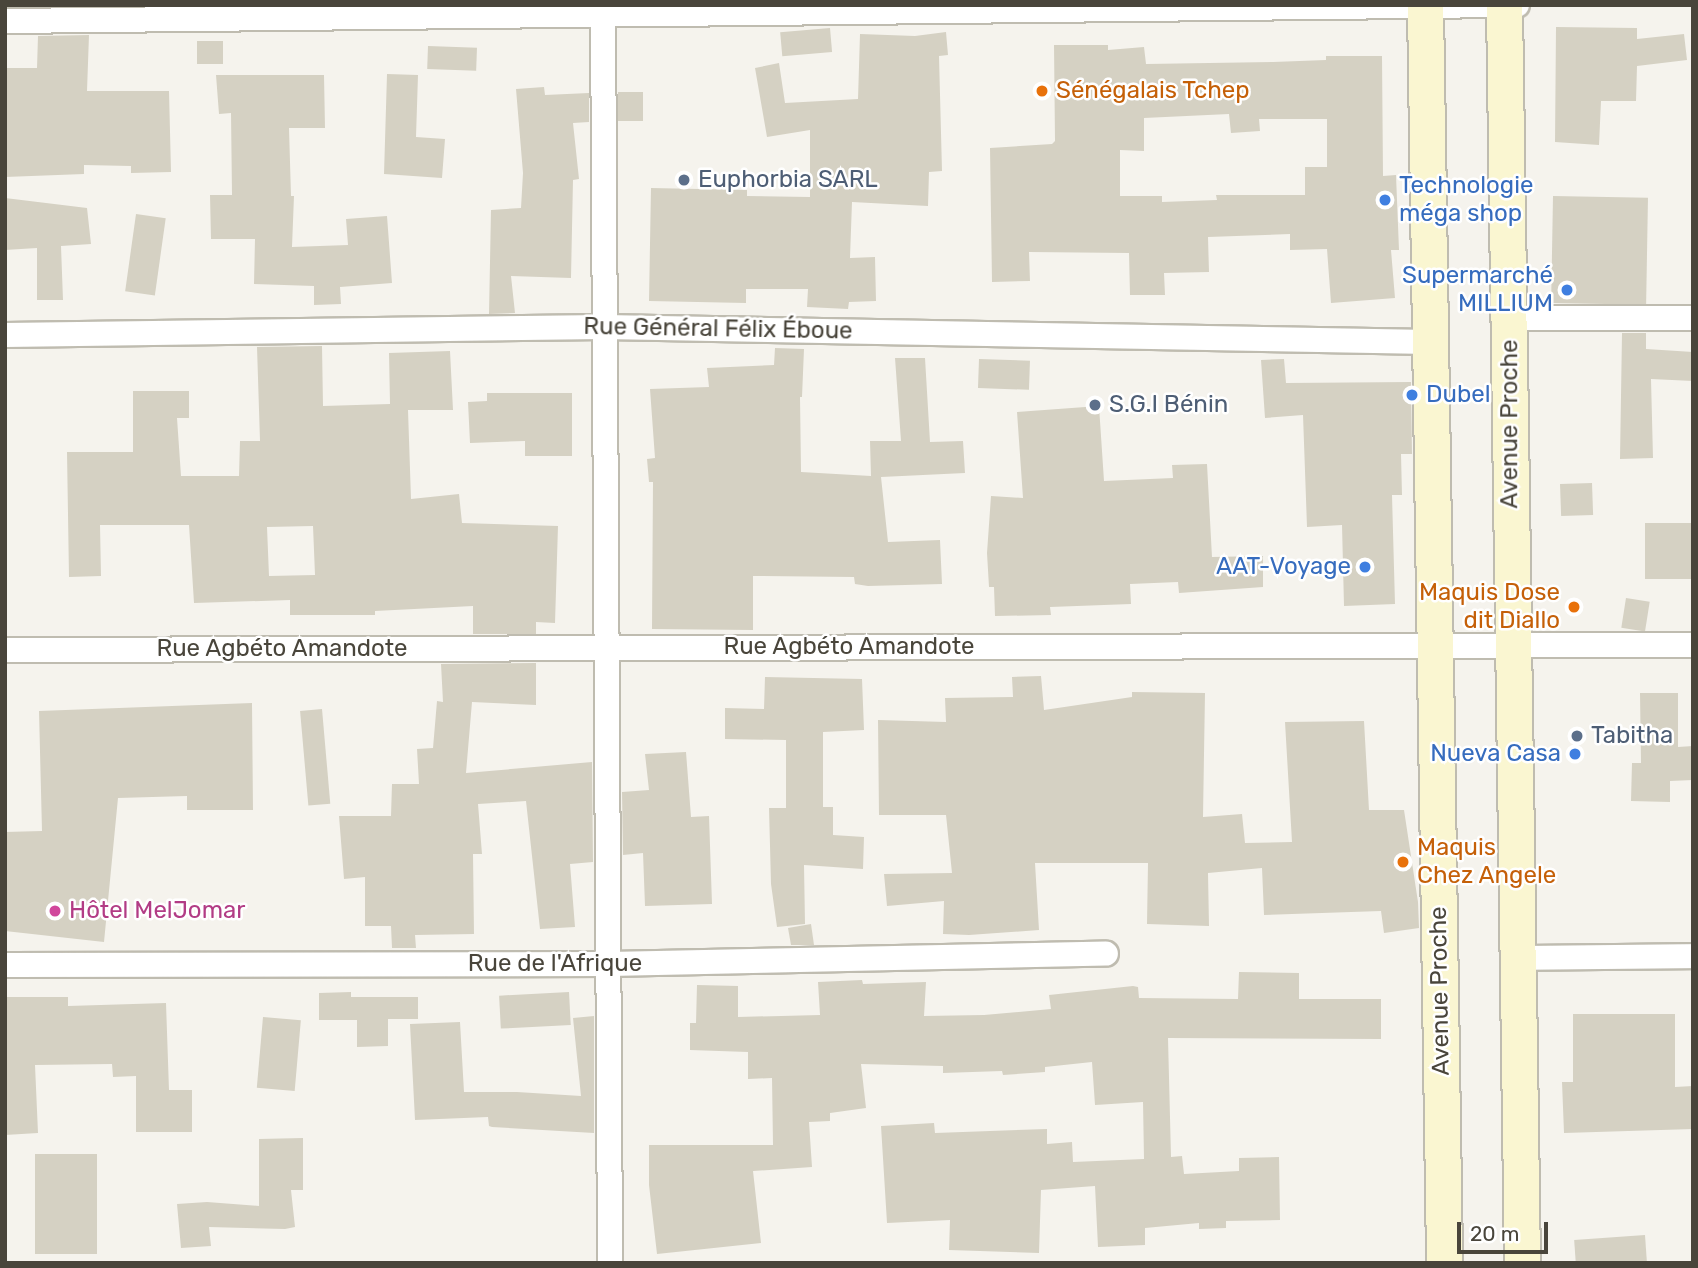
<!DOCTYPE html>
<html>
<head>
<meta charset="utf-8">
<style>
  body { margin:0 }
  #map { position:relative; width:1698px; height:1268px; overflow:hidden; background:#f5f3ed; font-family:Rubik,sans-serif }
  div>[style] { position:absolute }
  [style*='--x'] { left:calc(var(--x)*1px); top:calc(var(--y)*1px); width:calc(var(--w)*1px); rotate:calc(var(--a)*1deg) }
  .building>* { inset:0; background:#d5d1c3; transform-origin:0 0 }
  .roads { filter:drop-shadow(2px 0 #bfbcb0) drop-shadow(-2px 0 #bfbcb0) drop-shadow(0 2px #bfbcb0) drop-shadow(0 -2px #bfbcb0) }
  .street>* { height:24px; margin:-12px; padding:0 12px; transform-origin:12px; border-radius:12px; background:#fff }
  .secondary>* { height:35px; margin:-17.5px; padding:0 17.5px; transform-origin:17.5px; border-radius:17.5px; background:#faf6d1 }
  .dots>* { width:19px; height:19px; translate:-50% -50%; box-sizing:border-box; border:4px solid #fff; border-radius:50% }
  span { translate:-50% -50%; white-space:nowrap; text-align:center; line-height:1.15; -webkit-text-stroke:5px #fff; paint-order:stroke }
  .food-label { font-size:24px; color:#c56008 }
  .left { translate:0 -50%; text-align:left }
  .right { translate:-100% -50%; text-align:right }
  .service-label { font-size:24px; color:#4e5e75 }
  .shop-label { font-size:24px; color:#366cbe }
  .street-label { font-size:24px; color:#49453b }
  .hotel-label { font-size:24px; color:#b23c85 }
  .frame { position:absolute; inset:0; border:7px solid #49453b; pointer-events:none }
  .scale { position:absolute; left:1457px; top:1222px; width:91px; height:32px; box-sizing:border-box; border:4px solid #49453b; border-top:0; padding-left:9px; font-size:21px; line-height:24px; white-space:nowrap; color:#49453b; -webkit-text-stroke:5px #fff; paint-order:stroke }
</style>
</head>
<body>
<div id="map">
  <div class="building">
    <div style="clip-path:polygon(1556px 27px,1637px 28px,1637px 39px,1684px 34px,1687px 60px,1637px 66px,1636px 101px,1601px 101px,1599px 145px,1555px 142px)"></div>
    <div style="left:830px;top:28px;width:24px;height:50px;rotate:85deg"></div>
    <div style="clip-path:polygon(946px 32px,948px 55px,939px 56px,942px 171px,929px 172px,928px 206px,852px 202px,850px 258px,875px 257px,876px 301px,849px 302px,848px 309px,807px 307px,808px 289px,746px 289px,746px 303px,649px 301px,651px 188px,747px 190px,747px 196px,810px 197px,810px 130px,767px 137px,755px 68px,779px 63px,785px 103px,858px 99px,860px 34px,915px 36px)"></div>
    <div style="clip-path:polygon(89px 35px,87px 91px,169px 91px,171px 172px,131px 173px,131px 166px,84px 165px,84px 174px,5px 177px,5px 68px,37px 68px,38px 36px)"></div>
    <div style="left:197px;top:41px;width:26px;height:23px"></div>
    <div style="clip-path:polygon(evenodd,1054px 45px,1108px 45px,1108px 50px,1144px 47px,1146px 64px,1273px 62px,1326px 60px,1326px 56px,1382px 56px,1383px 176px,1396px 175px,1399px 250px,1391px 250px,1395px 298px,1331px 303px,1327px 249px,1290px 250px,1290px 234px,1208px 237px,1209px 272px,1164px 273px,1165px 295px,1130px 295px,1129px 253px,1029px 252px,1030px 281px,992px 282px,990px 148px,1052px 144px,1055px 141px,1054px 45px,1229px 114px,1231px 133px,1260px 131px,1259px 119px,1327px 119px,1327px 167px,1305px 167px,1305px 195px,1216px 195px,1217px 200px,1162px 202px,1162px 196px,1120px 196px,1120px 150px,1144px 151px,1144px 118px,1229px 114px)"></div>
    <div style="left:428px;top:46px;width:49px;height:23px;rotate:2deg"></div>
    <div style="clip-path:polygon(387px 74px,418px 75px,416px 137px,445px 139px,442px 178px,384px 174px)"></div>
    <div style="clip-path:polygon(216px 75px,324px 75px,325px 128px,289px 128px,291px 196px,294px 196px,292px 247px,348px 245px,346px 219px,387px 216px,392px 283px,340px 287px,341px 304px,314px 305px,314px 286px,254px 284px,255px 239px,211px 239px,210px 195px,232px 195px,231px 113px,219px 114px)"></div>
    <div style="clip-path:polygon(544px 87px,545px 95px,589px 93px,589px 122px,573px 123px,579px 179px,573px 180px,571px 278px,511px 276px,515px 313px,489px 314px,491px 210px,521px 208px,523px 173px,516px 89px)"></div>
    <div style="left:618px;top:92px;width:25px;height:29px"></div>
    <div style="left:1553px;top:196px;width:95px;height:107px;rotate:1deg"></div>
    <div style="clip-path:polygon(5px 198px,87px 208px,91px 244px,61px 246px,63px 300px,37px 300px,37px 248px,5px 250px)"></div>
    <div style="left:136px;top:214px;width:30px;height:78px;rotate:8deg"></div>
    <div style="clip-path:polygon(1622px 333px,1646px 333px,1646px 349px,1693px 352px,1693px 381px,1651px 379px,1653px 458px,1620px 459px)"></div>
    <div style="clip-path:polygon(evenodd,322px 346px,323px 406px,390px 404px,389px 353px,450px 351px,453px 410px,408px 410px,411px 499px,459px 494px,462px 523px,558px 526px,555px 623px,536px 622px,536px 634px,473px 634px,473px 606px,375px 611px,375px 615px,290px 615px,290px 600px,194px 603px,189px 525px,100px 525px,101px 576px,69px 577px,67px 452px,133px 452px,133px 391px,189px 391px,189px 418px,177px 418px,181px 476px,239px 476px,240px 441px,260px 441px,257px 347px,322px 346px,313px 526px,315px 575px,269px 576px,267px 527px,313px 526px)"></div>
    <div style="clip-path:polygon(775px 348px,804px 349px,802px 397px,800px 397px,801px 472px,871px 476px,870px 441px,901px 441px,895px 358px,925px 358px,930px 442px,963px 441px,965px 473px,881px 477px,888px 542px,940px 540px,942px 584px,868px 586px,855px 584px,854px 577px,753px 576px,753px 630px,652px 629px,653px 482px,649px 482px,647px 459px,655px 458px,650px 389px,709px 387px,707px 368px,774px 365px)"></div>
    <div style="left:979px;top:359px;width:51px;height:29px;rotate:2deg"></div>
    <div style="clip-path:polygon(1284px 359px,1286px 383px,1411px 382px,1412px 454px,1401px 454px,1402px 495px,1392px 495px,1395px 604px,1344px 606px,1342px 525px,1307px 527px,1303px 415px,1265px 418px,1261px 360px)"></div>
    <div style="clip-path:polygon(487px 393px,572px 393px,572px 456px,525px 456px,525px 441px,470px 443px,468px 402px,487px 401px)"></div>
    <div style="clip-path:polygon(1099px 406px,1104px 481px,1173px 478px,1172px 465px,1207px 464px,1212px 557px,1263px 556px,1263px 587px,1179px 593px,1178px 582px,1130px 584px,1131px 604px,1050px 607px,1051px 615px,995px 616px,994px 587px,989px 587px,987px 553px,991px 496px,1023px 498px,1017px 412px)"></div>
    <div style="left:1592px;top:483px;width:32px;height:32px;rotate:88deg"></div>
    <div style="left:1693px;top:523px;width:56px;height:48px;rotate:90deg"></div>
    <div style="left:1626px;top:598px;width:24px;height:30px;rotate:9deg"></div>
    <div style="clip-path:polygon(536px 663px,536px 705px,472px 702px,466px 773px,592px 762px,593px 862px,570px 864px,575px 927px,540px 929px,526px 801px,478px 804px,482px 854px,473px 854px,474px 934px,415px 935px,416px 948px,392px 948px,391px 926px,365px 926px,365px 877px,344px 879px,339px 816px,391px 816px,392px 784px,419px 784px,417px 749px,433px 748px,437px 701px,443px 702px,441px 664px)"></div>
    <div style="clip-path:polygon(1041px 676px,1044px 710px,1132px 697px,1132px 692px,1205px 693px,1203px 817px,1242px 814px,1245px 843px,1292px 842px,1285px 722px,1364px 721px,1369px 810px,1404px 810px,1418px 902px,1419px 928px,1384px 933px,1381px 911px,1264px 915px,1262px 868px,1208px 873px,1209px 926px,1147px 924px,1148px 863px,1035px 863px,1039px 930px,969px 935px,943px 934px,944px 901px,887px 906px,884px 874px,952px 873px,946px 815px,879px 815px,878px 720px,946px 722px,945px 698px,1013px 697px,1012px 677px)"></div>
    <div style="clip-path:polygon(765px 677px,862px 679px,864px 730px,823px 732px,823px 807px,833px 807px,833px 835px,864px 837px,863px 869px,804px 865px,805px 924px,777px 927px,771px 884px,769px 808px,786px 808px,786px 740px,725px 739px,725px 708px,764px 709px)"></div>
    <div style="clip-path:polygon(1640px 693px,1678px 693px,1678px 747px,1693px 746px,1693px 780px,1670px 781px,1670px 802px,1631px 801px,1632px 763px,1641px 763px)"></div>
    <div style="clip-path:polygon(252px 703px,253px 810px,187px 810px,187px 796px,118px 798px,104px 942px,5px 931px,5px 832px,42px 831px,39px 711px)"></div>
    <div style="left:322px;top:709px;width:95px;height:22px;rotate:85deg"></div>
    <div style="clip-path:polygon(686px 752px,691px 817px,709px 816px,712px 904px,645px 906px,643px 853px,623px 855px,622px 792px,649px 790px,645px 754px)"></div>
    <div style="clip-path:polygon(811px 924px,814px 945px,791px 945px,788px 928px)"></div>
    <div style="clip-path:polygon(1239px 972px,1299px 973px,1299px 999px,1381px 999px,1381px 1039px,1168px 1038px,1171px 1157px,1182px 1156px,1184px 1174px,1239px 1171px,1239px 1158px,1279px 1157px,1280px 1220px,1226px 1221px,1226px 1228px,1199px 1229px,1199px 1223px,1145px 1228px,1145px 1245px,1098px 1247px,1095px 1186px,1041px 1190px,1039px 1253px,949px 1250px,950px 1220px,887px 1223px,881px 1126px,934px 1123px,935px 1133px,1047px 1129px,1047px 1144px,1072px 1142px,1073px 1162px,1144px 1159px,1143px 1102px,1095px 1105px,1092px 1062px,1045px 1067px,1045px 1072px,1003px 1075px,1002px 1071px,943px 1073px,943px 1066px,861px 1064px,866px 1108px,830px 1113px,830px 1121px,809px 1122px,812px 1167px,753px 1171px,761px 1243px,657px 1254px,649px 1185px,649px 1145px,773px 1145px,772px 1078px,748px 1079px,748px 1052px,690px 1050px,690px 1023px,696px 1023px,697px 985px,738px 986px,738px 1017px,820px 1015px,818px 982px,862px 980px,863px 984px,926px 982px,924px 1016px,984px 1015px,1051px 1009px,1049px 995px,1133px 986px,1138px 987px,1139px 998px,1238px 999px)"></div>
    <div style="clip-path:polygon(351px 992px,351px 997px,418px 997px,418px 1019px,388px 1019px,388px 1046px,357px 1047px,357px 1020px,319px 1020px,319px 993px)"></div>
    <div style="left:569px;top:992px;width:33px;height:70px;rotate:87deg"></div>
    <div style="clip-path:polygon(5px 997px,68px 997px,68px 1006px,166px 1003px,169px 1090px,192px 1090px,192px 1132px,136px 1132px,136px 1076px,113px 1077px,112px 1064px,35px 1065px,38px 1133px,5px 1135px)"></div>
    <div style="clip-path:polygon(1573px 1014px,1675px 1014px,1675px 1087px,1693px 1086px,1693px 1129px,1564px 1133px,1562px 1082px,1573px 1082px)"></div>
    <div style="clip-path:polygon(594px 1016px,594px 1133px,492px 1127px,489px 1126px,488px 1117px,415px 1120px,410px 1024px,460px 1022px,464px 1092px,517px 1092px,581px 1096px,573px 1018px)"></div>
    <div style="left:263px;top:1017px;width:38px;height:71px;rotate:5deg"></div>
    <div style="clip-path:polygon(303px 1138px,303px 1190px,291px 1190px,295px 1227px,285px 1229px,209px 1227px,211px 1246px,181px 1248px,177px 1204px,207px 1202px,259px 1206px,259px 1139px)"></div>
    <div style="left:35px;top:1154px;width:62px;height:100px"></div>
    <div style="left:1645px;top:1235px;width:26px;height:71px;rotate:86deg"></div>
  </div>
  <div class="roads">
    <div class="street">
      <div style="--x:603;--y:5;--w:1258;--a:89.68"></div>
      <div style="--x:5;--y:21;--w:1512;--a:-0.61"></div>
      <div style="--x:1509;--y:318;--w:184;--a:0"></div>
      <div style="--x:5;--y:335;--w:599;--a:-0.77"></div>
      <div style="--x:604;--y:327;--w:826;--a:1.04"></div>
      <div style="--x:5;--y:650;--w:1688;--a:-0.17"></div>
      <div style="--x:1515;--y:958;--w:178;--a:-0.6"></div>
      <div style="--x:5;--y:965;--w:604;--a:-0.09"></div>
      <div style="--x:609;--y:964;--w:497;--a:-1.2"></div>
    </div>
    <div class="secondary">
      <div style="--x:1425;--y:5;--w:1258;--a:89.13"></div>
      <div style="--x:1504;--y:5;--w:1258;--a:89.18"></div>
    </div>
  </div>
  <div class="dots">
    <div style="left:1042px;top:91px;background:#e8710a"></div>
    <div style="left:684px;top:180px;background:#5c6f8a"></div>
    <div style="left:1385px;top:200px;background:#3f7fe0"></div>
    <div style="left:1567px;top:290px;background:#3f7fe0"></div>
    <div style="left:1412px;top:395px;background:#3f7fe0"></div>
    <div style="left:1095px;top:405px;background:#5c6f8a"></div>
    <div style="left:1365px;top:567px;background:#3f7fe0"></div>
    <div style="left:1574px;top:607px;background:#e8710a"></div>
    <div style="left:1577px;top:736px;background:#5c6f8a"></div>
    <div style="left:1575px;top:754px;background:#3f7fe0"></div>
    <div style="left:1403px;top:862px;background:#e8710a"></div>
    <div style="left:55px;top:911px;background:#d1479c"></div>
  </div>
  <div class="food-label">
    <span class="left" style="left:1056px;top:91px">Sénégalais Tchep</span>
    <span class="right" style="left:1560px;top:607px">Maquis Dose<br>dit Diallo</span>
    <span class="left" style="left:1417px;top:862px">Maquis<br>Chez Angele</span>
  </div>
  <div class="service-label">
    <span class="left" style="left:698px;top:180px">Euphorbia SARL</span>
    <span class="left" style="left:1109px;top:405px">S.G.I Bénin</span>
    <span class="left" style="left:1591px;top:736px">Tabitha</span>
  </div>
  <div class="shop-label">
    <span class="left" style="left:1399px;top:200px">Technologie<br>méga shop</span>
    <span class="right" style="left:1553px;top:290px">Supermarché<br>MILLIUM</span>
    <span class="left" style="left:1426px;top:395px">Dubel</span>
    <span class="right" style="left:1351px;top:567px">AAT-Voyage</span>
    <span class="right" style="left:1561px;top:754px">Nueva Casa</span>
  </div>
  <div class="street-label">
    <span style="left:718px;top:329px;rotate:1deg">Rue Général Félix Éboue</span>
    <span style="left:1510px;top:424px;rotate:-90deg">Avenue Proche</span>
    <span style="left:849px;top:647px">Rue Agbéto Amandote</span>
    <span style="left:282px;top:649px">Rue Agbéto Amandote</span>
    <span style="left:555px;top:964px">Rue de l'Afrique</span>
    <span style="left:1440px;top:991px;rotate:-91deg">Avenue Proche</span>
  </div>
  <div class="hotel-label">
    <span class="left" style="left:69px;top:911px">Hôtel MelJomar</span>
  </div>
  <div class="frame"></div>
  <div class="scale">20 m</div>
</div>
</body>
</html>
